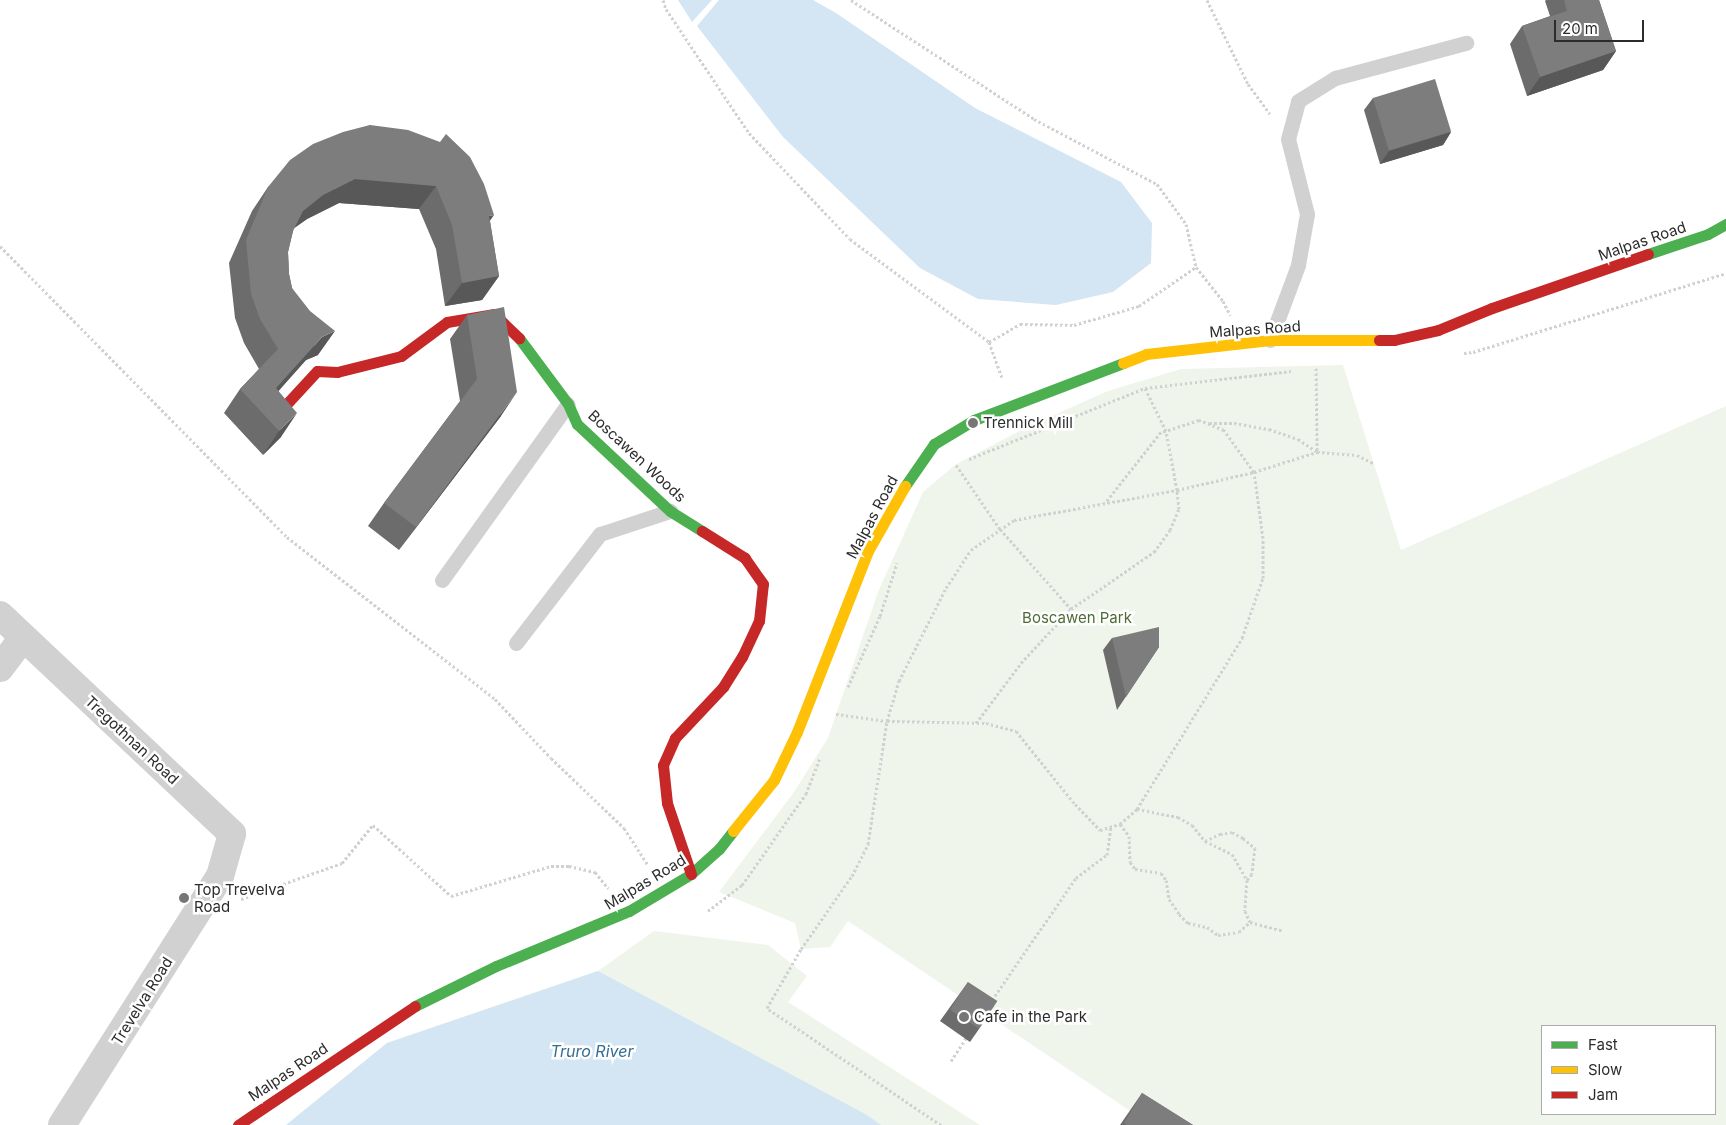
<!DOCTYPE html>
<html>
<head>
<meta charset="utf-8">
<style>
  body { margin:0 }
  #map { position:relative; width:1726px; height:1125px; overflow:hidden; background:#fff; font-family:Inter,sans-serif }
  div>[style] { position:absolute }
  [style*='--x'] { left:calc(var(--x)*1px); top:calc(var(--y)*1px); width:calc(var(--w)*1px); rotate:calc(var(--a)*1deg) }
  .green>* { inset:0; background:#eff5ea }
  .water>* { inset:0; background:#d4e6f3 }
  .path>* { height:3px; margin-top:-1.5px; transform-origin:0; background:repeating-linear-gradient(90deg,#d1d1d1 0 2.5px,transparent 0 5px) }
  .lane>* { height:15px; margin:-7.5px; padding:0 7.5px; transform-origin:7.5px; border-radius:7.5px; background:#d1d1d1 }
  .street>* { height:28px; margin:-14px; padding:0 14px; transform-origin:14px; border-radius:14px; background:#d1d1d1 }
  .fast>* { height:11px; margin:-5.5px; padding:0 5.5px; transform-origin:5.5px; border-radius:5.5px; background:#4caf50 }
  .slow>* { height:11px; margin:-5.5px; padding:0 5.5px; transform-origin:5.5px; border-radius:5.5px; background:#ffc107 }
  .jam>* { height:11px; margin:-5.5px; padding:0 5.5px; transform-origin:5.5px; border-radius:5.5px; background:#c62828 }
  .wall>* { inset:0; background:#6c6c6c }
  .shaded-wall>* { inset:0; background:#585858 }
  .building>* { inset:0; background:#7d7d7d; transform-origin:0 0 }
  .dots>* { width:14px; height:14px; translate:-50% -50%; box-sizing:border-box; border:2px solid #fff; border-radius:50% }
  span { translate:-50% -50%; white-space:nowrap; text-align:center; line-height:1.15; -webkit-text-stroke:5px #fff; paint-order:stroke }
  .street-label { font-size:15px; color:#2c2c2c }
  .poi-label { font-size:15px; color:#2c2c2c }
  .left { translate:0 -50%; text-align:left }
  .park-label { font-size:15px; color:#4f6b36 }
  .water-label { font-size:16px; color:#346e95; font-style:italic }
  .legend { position:absolute; left:1541px; top:1025px; width:175px; height:90px; box-sizing:border-box; background:#fff; border:1px solid #ababab; margin:0; padding:6px 9px; list-style:none; font-size:15px; color:#2c2c2c }
  .legend li { display:flex; align-items:center; gap:10px; height:25px }
  .legend b { width:25px; border:1px solid #ababab }
  .scale { position:absolute; left:1554px; top:20px; width:90px; height:22px; box-sizing:border-box; border:2px solid #2c2c2c; border-top:0; padding-left:6px; font-size:15px; line-height:18px; white-space:nowrap; color:#2c2c2c; -webkit-text-stroke:4px #fff; paint-order:stroke }
</style>
</head>
<body>
<div id="map">
  <div class="green">
    <div style="clip-path:polygon(evenodd,1343px 365px,1401px 550px,1726px 406px,1726px 1125px,1151px 1125px,848px 921px,830px 947px,801px 949px,795px 923px,719px 892px,794px 792px,828px 738px,878px 592px,923px 492px,955px 465px,1023px 429px,1108px 391px,1181px 369px,1343px 365px,1542px 1026px,1715px 1026px,1715px 1114px,1542px 1114px,1542px 1026px)"></div>
    <div style="clip-path:polygon(654px 931px,768px 945px,807px 976px,788px 1002px,980px 1125px,286px 1125px,387px 1043px,598px 971px)"></div>
  </div>
  <div class="water">
    <div style="clip-path:polygon(678px 0,712px 0,692px 22px)"></div>
    <div style="clip-path:polygon(719px 0,813px 0,836px 13px,975px 108px,1121px 182px,1152px 223px,1151px 263px,1113px 292px,1056px 305px,978px 299px,920px 268px,783px 137px,697px 26px)"></div>
    <div style="clip-path:polygon(598px 971px,867px 1115px,881px 1125px,286px 1125px,387px 1043px)"></div>
  </div>
  <div class="path">
    <div style="--x:663;--y:0;--w:9;--a:72"></div>
    <div style="--x:666;--y:9;--w:149;--a:56.2"></div>
    <div style="--x:749;--y:133;--w:146;--a:46.4"></div>
    <div style="--x:850;--y:239;--w:173;--a:36.5"></div>
    <div style="--x:989;--y:342;--w:38;--a:70"></div>
    <div style="--x:851;--y:0;--w:218;--a:33"></div>
    <div style="--x:1034;--y:119;--w:139;--a:27.9"></div>
    <div style="--x:1157;--y:184;--w:49;--a:54.1"></div>
    <div style="--x:1186;--y:224;--w:44;--a:76.9"></div>
    <div style="--x:1196;--y:267;--w:43;--a:51.5"></div>
    <div style="--x:1223;--y:301;--w:16;--a:63"></div>
    <div style="--x:1207;--y:0;--w:93;--a:64"></div>
    <div style="--x:1248;--y:84;--w:37;--a:54"></div>
    <div style="--x:0;--y:246;--w:409;--a:45.4"></div>
    <div style="--x:287;--y:537;--w:264;--a:37.9"></div>
    <div style="--x:495;--y:699;--w:81;--a:46.5"></div>
    <div style="--x:551;--y:758;--w:101;--a:43.8"></div>
    <div style="--x:624;--y:828;--w:44;--a:57"></div>
    <div style="--x:989;--y:342;--w:36;--a:-30"></div>
    <div style="--x:1020;--y:324;--w:54;--a:1.1"></div>
    <div style="--x:1074;--y:325;--w:68;--a:-16.3"></div>
    <div style="--x:1139;--y:306;--w:69;--a:-34.4"></div>
    <div style="--x:1464;--y:353;--w:9;--a:-6"></div>
    <div style="--x:1473;--y:352;--w:265;--a:-17.3"></div>
    <div style="--x:1316;--y:368;--w:83;--a:89.3"></div>
    <div style="--x:1209;--y:423;--w:25;--a:0"></div>
    <div style="--x:1234;--y:423;--w:36;--a:10"></div>
    <div style="--x:1269;--y:429;--w:31;--a:19"></div>
    <div style="--x:1298;--y:439;--w:22;--a:34"></div>
    <div style="--x:969;--y:459;--w:190;--a:-22"></div>
    <div style="--x:1145;--y:388;--w:147;--a:-6.6"></div>
    <div style="--x:956;--y:465;--w:78;--a:55.5"></div>
    <div style="--x:1000;--y:529;--w:107;--a:48.4"></div>
    <div style="--x:848;--y:687;--w:78;--a:-65.7"></div>
    <div style="--x:880;--y:616;--w:56;--a:-72.2"></div>
    <div style="--x:836;--y:714;--w:51;--a:7.8"></div>
    <div style="--x:887;--y:721;--w:99;--a:1.2"></div>
    <div style="--x:986;--y:723;--w:31;--a:15"></div>
    <div style="--x:1016;--y:731;--w:94;--a:51.1"></div>
    <div style="--x:1075;--y:804;--w:36;--a:46"></div>
    <div style="--x:1100;--y:830;--w:21;--a:-17"></div>
    <div style="--x:1120;--y:824;--w:23;--a:-41"></div>
    <div style="--x:1137;--y:809;--w:201;--a:-58.4"></div>
    <div style="--x:1242;--y:638;--w:64;--a:-70.7"></div>
    <div style="--x:1263;--y:578;--w:40;--a:-90"></div>
    <div style="--x:1263;--y:538;--w:67;--a:-97.8"></div>
    <div style="--x:1254;--y:472;--w:52;--a:-125.5"></div>
    <div style="--x:1224;--y:430;--w:27;--a:-158"></div>
    <div style="--x:1199;--y:420;--w:40;--a:162"></div>
    <div style="--x:1161;--y:432;--w:90;--a:128.3"></div>
    <div style="--x:976;--y:723;--w:75;--a:-53.1"></div>
    <div style="--x:1021;--y:663;--w:74;--a:-47.2"></div>
    <div style="--x:1071;--y:609;--w:101;--a:-34.5"></div>
    <div style="--x:1154;--y:552;--w:27;--a:-54"></div>
    <div style="--x:1170;--y:530;--w:23;--a:-67"></div>
    <div style="--x:1179;--y:509;--w:19;--a:-96"></div>
    <div style="--x:1177;--y:490;--w:60;--a:-100.6"></div>
    <div style="--x:1166;--y:431;--w:48;--a:-116"></div>
    <div style="--x:1137;--y:809;--w:42;--a:11"></div>
    <div style="--x:1178;--y:817;--w:16;--a:30"></div>
    <div style="--x:1192;--y:825;--w:21;--a:51"></div>
    <div style="--x:1205;--y:841;--w:30;--a:26"></div>
    <div style="--x:1232;--y:854;--w:30;--a:60"></div>
    <div style="--x:1247;--y:880;--w:31;--a:94"></div>
    <div style="--x:1245;--y:911;--w:12;--a:66"></div>
    <div style="--x:1120;--y:824;--w:15;--a:53"></div>
    <div style="--x:1129;--y:836;--w:26;--a:88"></div>
    <div style="--x:1130;--y:862;--w:9;--a:54"></div>
    <div style="--x:1135;--y:869;--w:26;--a:9"></div>
    <div style="--x:1161;--y:873;--w:9;--a:54"></div>
    <div style="--x:1166;--y:880;--w:19;--a:81"></div>
    <div style="--x:1169;--y:899;--w:18;--a:56"></div>
    <div style="--x:1179;--y:914;--w:13;--a:45"></div>
    <div style="--x:1188;--y:923;--w:19;--a:12"></div>
    <div style="--x:1207;--y:927;--w:14;--a:36"></div>
    <div style="--x:1218;--y:935;--w:21;--a:-8"></div>
    <div style="--x:1239;--y:932;--w:15;--a:-42"></div>
    <div style="--x:1250;--y:922;--w:34;--a:15"></div>
    <div style="--x:1205;--y:841;--w:17;--a:-25"></div>
    <div style="--x:1220;--y:834;--w:12;--a:-9"></div>
    <div style="--x:1232;--y:832;--w:13;--a:29"></div>
    <div style="--x:1243;--y:838;--w:16;--a:40"></div>
    <div style="--x:1255;--y:848;--w:26;--a:97"></div>
    <div style="--x:1252;--y:874;--w:8;--a:130"></div>
    <div style="--x:241;--y:899;--w:107;--a:-19.6"></div>
    <div style="--x:342;--y:863;--w:49;--a:-50.8"></div>
    <div style="--x:373;--y:825;--w:105;--a:42.3"></div>
    <div style="--x:451;--y:896;--w:104;--a:-16.7"></div>
    <div style="--x:551;--y:866;--w:18;--a:0"></div>
    <div style="--x:569;--y:866;--w:27;--a:13"></div>
    <div style="--x:595;--y:872;--w:21;--a:51"></div>
    <div style="--x:708;--y:911;--w:43;--a:-37.4"></div>
    <div style="--x:742;--y:885;--w:111;--a:-54.9"></div>
    <div style="--x:806;--y:794;--w:39;--a:-69"></div>
    <div style="--x:992;--y:1000;--w:148;--a:-55.5"></div>
    <div style="--x:1076;--y:878;--w:39;--a:-37"></div>
    <div style="--x:1107;--y:855;--w:28;--a:-82"></div>
    <div style="--x:951;--y:1061;--w:30;--a:-57"></div>
    <div style="--x:941;--y:1125;--w:210;--a:-146.1"></div>
    <div style="--x:767;--y:1008;--w:68;--a:-60"></div>
    <div style="--x:801;--y:949;--w:89;--a:-55.1"></div>
    <div style="--x:852;--y:876;--w:36;--a:-63"></div>
    <div style="--x:868;--y:844;--w:124;--a:-81.2"></div>
    <div style="--x:887;--y:721;--w:42;--a:-73.3"></div>
    <div style="--x:899;--y:681;--w:104;--a:-63.2"></div>
    <div style="--x:946;--y:588;--w:45;--a:-56.7"></div>
    <div style="--x:971;--y:550;--w:52;--a:-34.9"></div>
    <div style="--x:1014;--y:520;--w:166;--a:-10.4"></div>
    <div style="--x:1177;--y:490;--w:79;--a:-13.2"></div>
    <div style="--x:1254;--y:472;--w:66;--a:-17.6"></div>
    <div style="--x:1317;--y:452;--w:40;--a:4.3"></div>
    <div style="--x:1357;--y:455;--w:18;--a:27"></div>
  </div>
  <div class="lane">
    <div style="--x:1270;--y:340;--w:80;--a:-69.5"></div>
    <div style="--x:1298;--y:265;--w:52;--a:-80"></div>
    <div style="--x:1307;--y:214;--w:77;--a:-104.2"></div>
    <div style="--x:1288;--y:139;--w:39;--a:-75"></div>
    <div style="--x:1298;--y:101;--w:44;--a:-31.9"></div>
    <div style="--x:1335;--y:78;--w:136;--a:-15"></div>
    <div style="--x:442;--y:580;--w:216;--a:-54.4"></div>
    <div style="--x:516;--y:643;--w:138;--a:-52.4"></div>
    <div style="--x:600;--y:534;--w:74;--a:-18.2"></div>
  </div>
  <div class="street">
    <div style="--x:0;--y:615;--w:319;--a:43.3"></div>
    <div style="--x:232;--y:834;--w:44;--a:105.9"></div>
    <div style="--x:220;--y:876;--w:295;--a:122.4"></div>
    <div style="--x:0;--y:668;--w:38;--a:-53"></div>
  </div>
  <div class="fast">
    <div style="--x:1648;--y:254;--w:63;--a:-18.4"></div>
    <div style="--x:1708;--y:234;--w:21;--a:-29"></div>
    <div style="--x:519;--y:338;--w:82;--a:53.4"></div>
    <div style="--x:568;--y:404;--w:22;--a:66"></div>
    <div style="--x:577;--y:424;--w:127;--a:43.1"></div>
    <div style="--x:670;--y:511;--w:38;--a:32"></div>
    <div style="--x:905;--y:486;--w:51;--a:-55.4"></div>
    <div style="--x:934;--y:444;--w:47;--a:-31"></div>
    <div style="--x:974;--y:420;--w:160;--a:-20.9"></div>
    <div style="--x:415;--y:1006;--w:90;--a:-26.3"></div>
    <div style="--x:496;--y:966;--w:144;--a:-22.5"></div>
    <div style="--x:629;--y:911;--w:72;--a:-30.8"></div>
    <div style="--x:691;--y:874;--w:38;--a:-42"></div>
    <div style="--x:719;--y:849;--w:23;--a:-52"></div>
  </div>
  <div class="slow">
    <div style="--x:1123;--y:363;--w:25;--a:-21"></div>
    <div style="--x:1146;--y:354;--w:125;--a:-6.4"></div>
    <div style="--x:1270;--y:340;--w:109;--a:0"></div>
    <div style="--x:733;--y:831;--w:65;--a:-51.2"></div>
    <div style="--x:774;--y:780;--w:53;--a:-64.4"></div>
    <div style="--x:797;--y:732;--w:194;--a:-68.6"></div>
    <div style="--x:868;--y:551;--w:75;--a:-60.4"></div>
  </div>
  <div class="jam">
    <div style="--x:1379;--y:340;--w:15;--a:0"></div>
    <div style="--x:1394;--y:340;--w:45;--a:-12.8"></div>
    <div style="--x:1438;--y:330;--w:58;--a:-22.2"></div>
    <div style="--x:1492;--y:308;--w:165;--a:-19.1"></div>
    <div style="--x:281;--y:410;--w:53;--a:-47.3"></div>
    <div style="--x:317;--y:371;--w:20;--a:3"></div>
    <div style="--x:337;--y:372;--w:66;--a:-14"></div>
    <div style="--x:401;--y:356;--w:57;--a:-36.5"></div>
    <div style="--x:447;--y:322;--w:48;--a:-9.7"></div>
    <div style="--x:494;--y:314;--w:35;--a:44"></div>
    <div style="--x:691;--y:874;--w:75;--a:-108.7"></div>
    <div style="--x:667;--y:803;--w:38;--a:-96"></div>
    <div style="--x:663;--y:765;--w:30;--a:-66"></div>
    <div style="--x:675;--y:738;--w:70;--a:-46.7"></div>
    <div style="--x:723;--y:687;--w:36;--a:-58"></div>
    <div style="--x:742;--y:657;--w:40;--a:-65"></div>
    <div style="--x:759;--y:621;--w:37;--a:-84"></div>
    <div style="--x:763;--y:584;--w:32;--a:-125"></div>
    <div style="--x:745;--y:558;--w:51;--a:-147.9"></div>
    <div style="--x:238;--y:1125;--w:213;--a:-33.9"></div>
  </div>
  <div class="wall">
    <div style="clip-path:polygon(1546px 0,1599px 0,1616px 51px,1603px 70px,1527px 96px,1510px 44px,1522px 26px,1550px 16px,1545px 1px)"></div>
    <div style="clip-path:polygon(1373px 98px,1451px 132px,1443px 145px,1380px 164px,1364px 110px)"></div>
    <div style="clip-path:polygon(370px 125px,490px 221px,499px 276px,482px 300px,445px 306px,436px 249px,419px 209px,339px 203px,307px 219px,294px 228px,293px 231px,288px 252px,289px 274px,292px 288px,318px 355px,306px 360px,278px 391px,281px 437px,263px 455px,224px 413px,240px 389px,259px 369px,244px 343px,235px 318px,229px 263px,252px 211px,268px 187px)"></div>
    <div style="clip-path:polygon(467px 315px,501px 416px,399px 550px,368px 526px,384px 503px,460px 401px,450px 339px)"></div>
    <div style="clip-path:polygon(1112px 638px,1159px 647px,1117px 710px,1103px 650px)"></div>
    <div style="clip-path:polygon(968px 982px,979px 1029px,970px 1042px,940px 1021px)"></div>
    <div style="clip-path:polygon(1142px 1093px,1193px 1125px,1120px 1125px)"></div>
  </div>
  <div class="shaded-wall">
    <div style="clip-path:polygon(1616px 51px,1603px 70px,1527px 96px,1540px 77px)"></div>
    <div style="clip-path:polygon(1451px 132px,1443px 145px,1380px 164px,1389px 151px)"></div>
    <div style="clip-path:polygon(355px 179px,436px 186px,419px 209px,339px 203px,307px 219px,286px 234px,303px 211px,323px 195px)"></div>
    <div style="clip-path:polygon(494px 215px,477px 239px,489px 216px)"></div>
    <div style="clip-path:polygon(499px 276px,482px 300px,445px 306px,462px 283px)"></div>
    <div style="clip-path:polygon(335px 331px,318px 355px,306px 360px,260px 412px,276px 388px,322px 337px)"></div>
    <div style="clip-path:polygon(517px 392px,501px 416px,399px 550px,416px 527px)"></div>
    <div style="clip-path:polygon(297px 413px,281px 437px,263px 455px,279px 431px)"></div>
  </div>
  <div class="building">
    <div style="clip-path:polygon(1564px 0,1599px 0,1616px 51px,1540px 77px,1522px 26px,1567px 11px)"></div>
    <div style="left:1435px;top:79px;width:55px;height:65px;rotate:73deg"></div>
    <div style="clip-path:polygon(370px 125px,408px 130px,440px 142px,446px 134px,470px 157px,484px 184px,494px 215px,489px 216px,499px 276px,462px 283px,452px 225px,436px 186px,355px 179px,323px 195px,303px 211px,293px 231px,288px 252px,289px 274px,292px 288px,310px 311px,335px 331px,322px 337px,276px 388px,297px 413px,279px 431px,240px 389px,278px 349px,260px 319px,251px 294px,246px 240px,268px 187px,290px 160px,313px 144px,343px 132px)"></div>
    <div style="clip-path:polygon(504px 307px,517px 392px,416px 527px,384px 503px,477px 379px,467px 315px)"></div>
    <div style="clip-path:polygon(1159px 627px,1159px 647px,1126px 697px,1112px 638px)"></div>
    <div style="left:968px;top:982px;width:35px;height:33px;rotate:33deg"></div>
    <div style="clip-path:polygon(1142px 1093px,1193px 1125px,1127px 1125px,1124px 1123px)"></div>
  </div>
  <div class="dots">
    <div style="left:973px;top:423px;background:#767676"></div>
    <div style="left:184px;top:898px;background:#767676"></div>
    <div style="left:964px;top:1017px;background:#767676"></div>
  </div>
  <div class="street-label">
    <span style="left:1642px;top:241px;rotate:-19deg">Malpas Road</span>
    <span style="left:1255px;top:329px;rotate:-4deg">Malpas Road</span>
    <span style="left:637px;top:456px;rotate:43deg">Boscawen Woods</span>
    <span style="left:872px;top:517px;rotate:-62deg">Malpas Road</span>
    <span style="left:132px;top:740px;rotate:43deg">Tregothnan Road</span>
    <span style="left:645px;top:882px;rotate:-31deg">Malpas Road</span>
    <span style="left:142px;top:1001px;rotate:-58deg">Trevelva Road</span>
    <span style="left:288px;top:1072px;rotate:-34deg">Malpas Road</span>
  </div>
  <div class="poi-label">
    <span class="left" style="left:983px;top:423px">Trennick Mill</span>
    <span class="left" style="left:194px;top:898px">Top Trevelva<br>Road</span>
    <span class="left" style="left:974px;top:1017px">Cafe in the Park</span>
  </div>
  <div class="park-label">
    <span style="left:1077px;top:618px">Boscawen Park</span>
  </div>
  <div class="water-label">
    <span style="left:592px;top:1051px">Truro River</span>
  </div>
  <ul class="legend">
  <li><b style="height:6px;background:#4caf50"></b>Fast</li>
  <li><b style="height:6px;background:#ffc107"></b>Slow</li>
  <li><b style="height:6px;background:#c62828"></b>Jam</li>
  </ul>
  <div class="scale">20 m</div>
</div>
</body>
</html>
